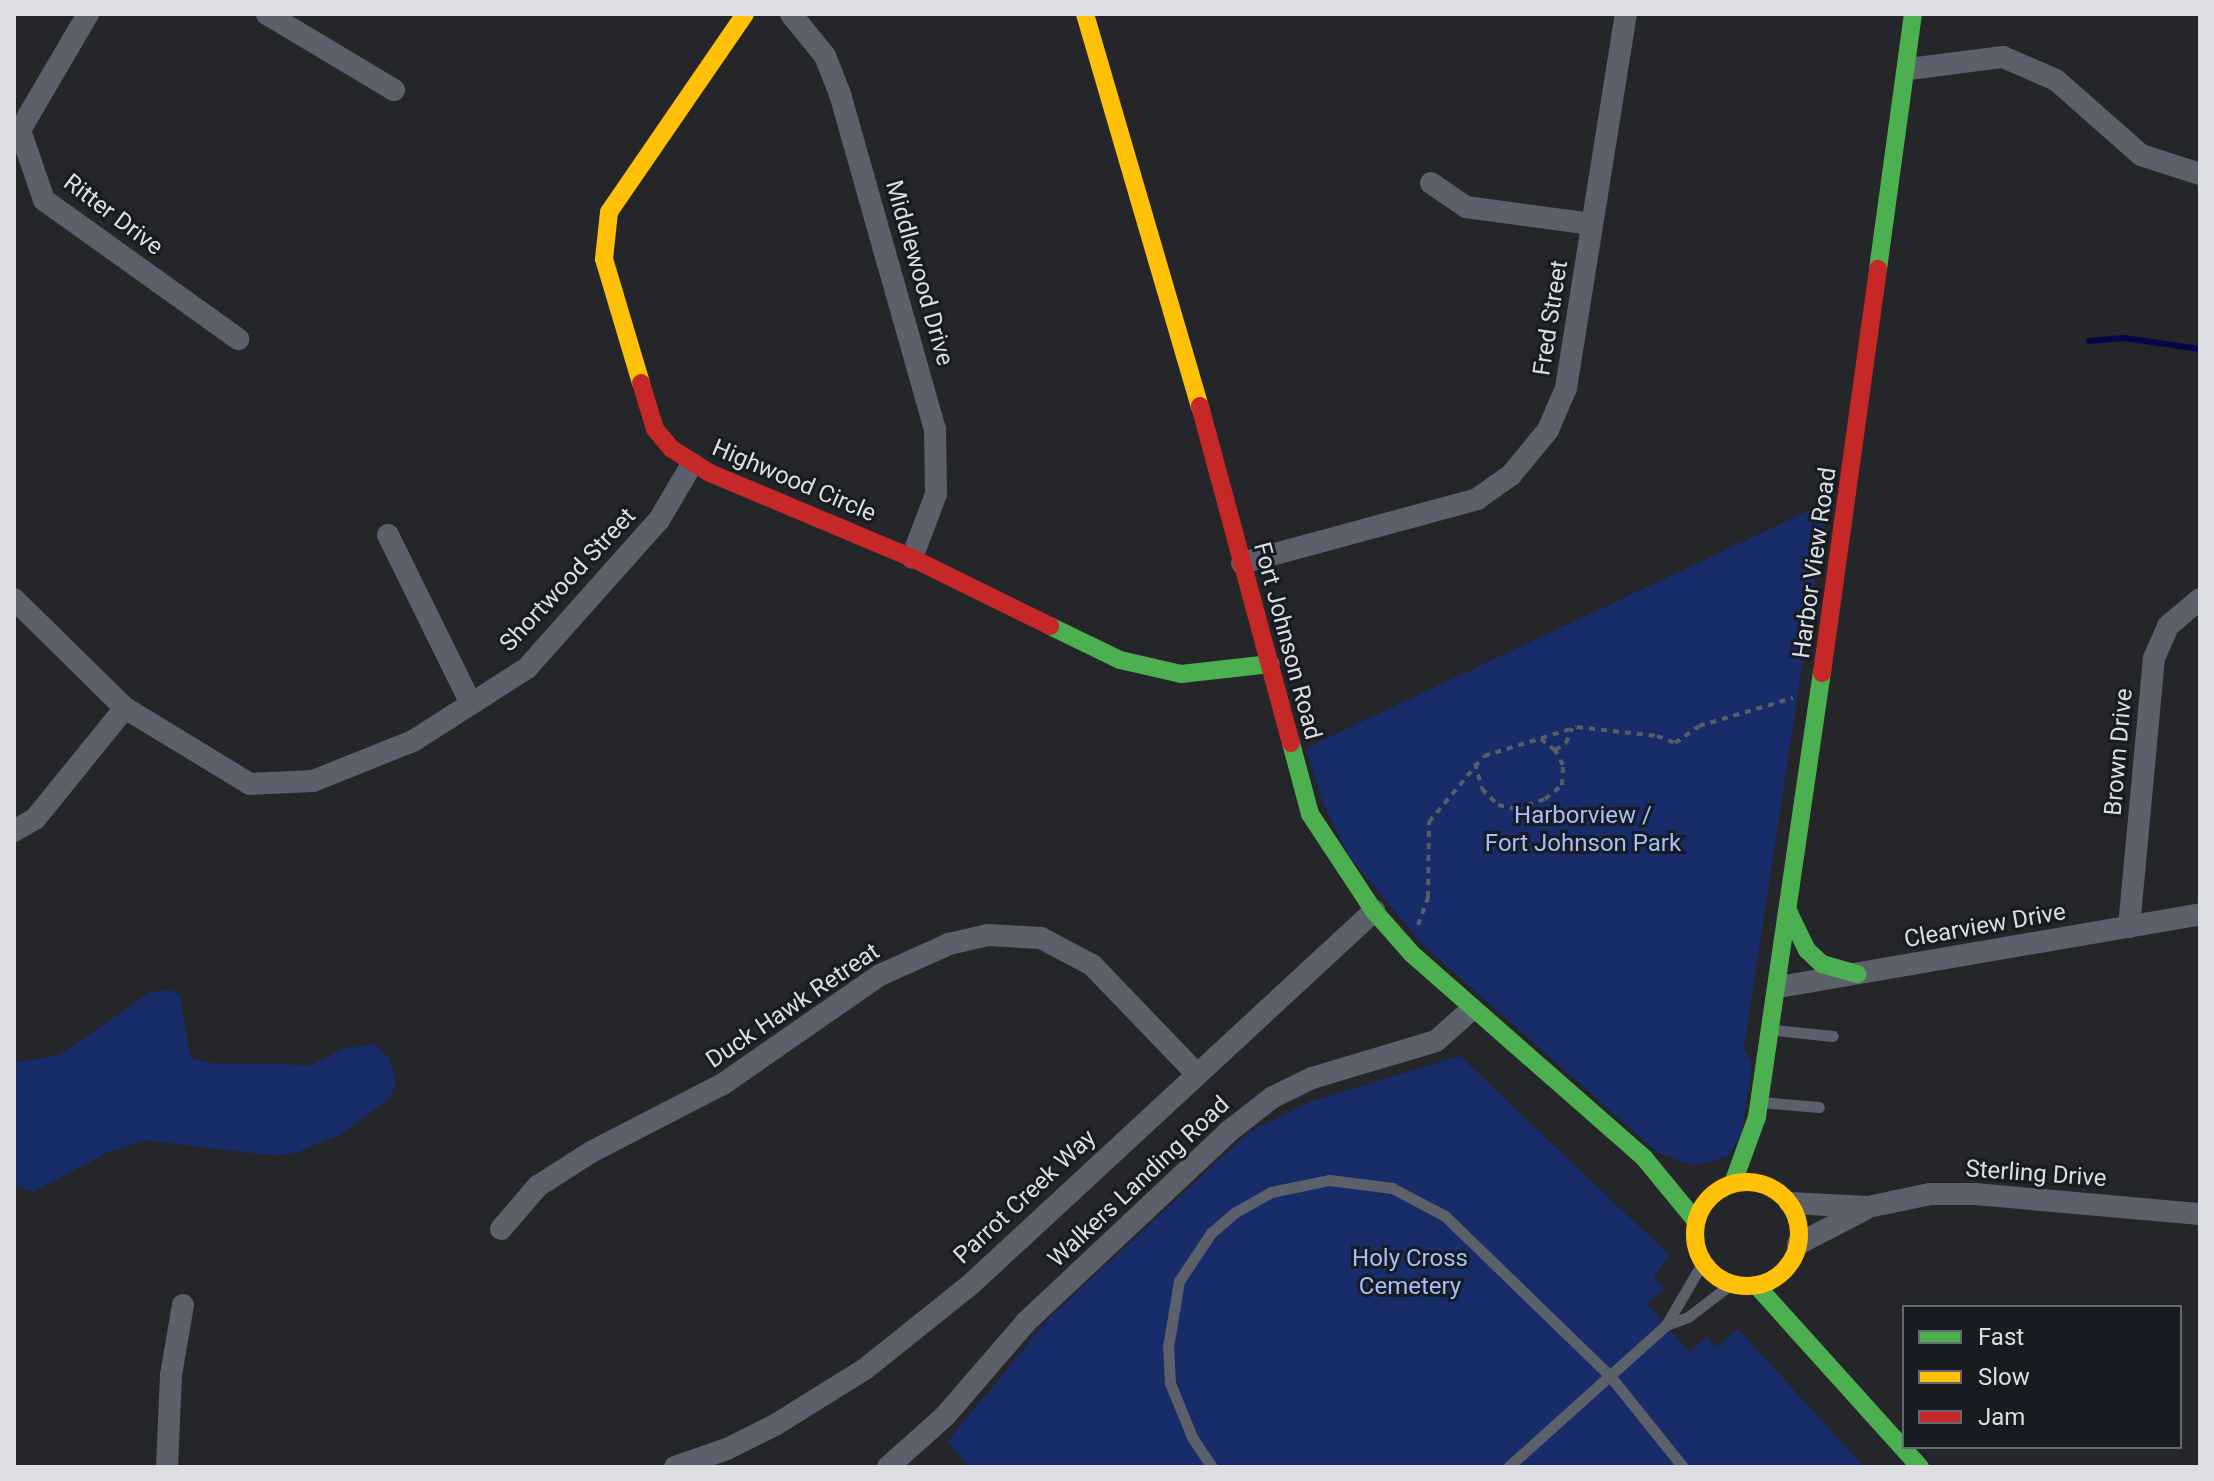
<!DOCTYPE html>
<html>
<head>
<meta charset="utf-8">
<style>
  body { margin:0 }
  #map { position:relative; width:2214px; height:1481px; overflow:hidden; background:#242629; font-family:Roboto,sans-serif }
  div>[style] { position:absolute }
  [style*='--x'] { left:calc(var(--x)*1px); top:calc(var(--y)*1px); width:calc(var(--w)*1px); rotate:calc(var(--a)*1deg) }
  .green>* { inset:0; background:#172c69 }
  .stream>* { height:6px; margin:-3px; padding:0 3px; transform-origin:3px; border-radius:3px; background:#040749 }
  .path>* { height:4px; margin-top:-2px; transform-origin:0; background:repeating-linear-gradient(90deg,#5a5d64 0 6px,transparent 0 12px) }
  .lane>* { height:11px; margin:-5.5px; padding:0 5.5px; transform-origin:5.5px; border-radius:5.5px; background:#5b606a }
  .street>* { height:22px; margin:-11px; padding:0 11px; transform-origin:11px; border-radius:11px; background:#5b606a }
  .fast>* { height:18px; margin:-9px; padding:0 9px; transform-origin:9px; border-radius:9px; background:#4caf50 }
  .slow>* { height:18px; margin:-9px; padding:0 9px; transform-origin:9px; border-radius:9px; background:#ffc107 }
  .slow>.ring { margin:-9px; padding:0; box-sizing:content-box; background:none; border:18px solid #ffc107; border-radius:50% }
  .jam>* { height:18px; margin:-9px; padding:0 9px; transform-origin:9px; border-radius:9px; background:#c62828 }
  span { translate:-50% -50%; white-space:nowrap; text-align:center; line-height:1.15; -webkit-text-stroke:6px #181b22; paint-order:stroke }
  .street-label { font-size:24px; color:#dcdee2 }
  .park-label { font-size:24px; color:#a3bffc }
  .frame { position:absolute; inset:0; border:16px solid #dcdee2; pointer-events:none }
  .legend { position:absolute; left:1902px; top:1305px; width:280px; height:144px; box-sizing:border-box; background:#181b22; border:2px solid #66696f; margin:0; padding:10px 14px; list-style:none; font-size:24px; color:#dcdee2 }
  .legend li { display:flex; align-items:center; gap:16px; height:40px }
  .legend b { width:40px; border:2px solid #66696f }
</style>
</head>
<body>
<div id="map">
  <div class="green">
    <div style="clip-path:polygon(1827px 502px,1744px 1048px,1752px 1064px,1741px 1136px,1728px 1156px,1693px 1166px,1657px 1152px,1423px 945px,1349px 856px,1322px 801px,1306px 748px)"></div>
    <div style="clip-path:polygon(171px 990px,180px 996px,190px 1057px,208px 1063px,311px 1065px,343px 1049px,374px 1044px,389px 1057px,396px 1083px,390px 1098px,341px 1134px,298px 1152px,276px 1156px,144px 1140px,107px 1153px,33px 1192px,14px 1185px,14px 1063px,60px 1055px,150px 992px)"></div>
    <div style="clip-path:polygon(1460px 1056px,1669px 1255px,1654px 1278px,1664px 1289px,1647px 1304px,1690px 1352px,1707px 1337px,1717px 1347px,1738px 1329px,1864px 1467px,970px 1467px,947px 1442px,1050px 1317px,1249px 1132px,1312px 1101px)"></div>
  </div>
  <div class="stream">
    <div style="--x:2089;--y:341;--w:35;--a:-5"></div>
    <div style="--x:2124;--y:338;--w:77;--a:8.2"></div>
  </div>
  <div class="path">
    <div style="--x:1555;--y:750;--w:13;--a:-32"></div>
    <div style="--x:1566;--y:743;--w:16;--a:-68"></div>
    <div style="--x:1475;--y:763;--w:27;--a:75"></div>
    <div style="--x:1482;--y:789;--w:23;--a:45"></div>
    <div style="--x:1498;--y:805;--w:18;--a:13"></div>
    <div style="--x:1516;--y:809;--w:31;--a:-19"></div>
    <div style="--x:1545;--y:799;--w:22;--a:-39"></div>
    <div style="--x:1562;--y:785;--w:20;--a:-87"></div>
    <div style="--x:1563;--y:765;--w:17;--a:-118"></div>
    <div style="--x:1555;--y:750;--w:23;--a:-142"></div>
    <div style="--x:1418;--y:925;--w:30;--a:-70"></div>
    <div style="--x:1428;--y:897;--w:75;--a:-89.2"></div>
    <div style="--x:1429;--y:822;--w:86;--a:-50.2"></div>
    <div style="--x:1484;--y:756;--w:97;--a:-17.3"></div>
    <div style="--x:1577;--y:727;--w:81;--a:6.4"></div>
    <div style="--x:1657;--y:736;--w:19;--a:21"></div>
    <div style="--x:1675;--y:743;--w:29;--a:-35"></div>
    <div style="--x:1699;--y:726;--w:98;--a:-16.6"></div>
  </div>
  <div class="lane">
    <div style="--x:1776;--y:1030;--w:57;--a:6"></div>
    <div style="--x:1760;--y:1102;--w:59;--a:4.8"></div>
    <div style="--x:1666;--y:1325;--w:73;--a:-59.6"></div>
    <div style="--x:1212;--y:1467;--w:36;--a:-124"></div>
    <div style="--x:1192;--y:1437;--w:58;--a:-112.2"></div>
    <div style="--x:1170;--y:1383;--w:36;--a:-93"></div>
    <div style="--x:1168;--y:1347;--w:67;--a:-80.5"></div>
    <div style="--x:1179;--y:1281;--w:58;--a:-56.3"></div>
    <div style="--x:1211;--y:1233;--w:30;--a:-41"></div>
    <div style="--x:1234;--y:1213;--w:43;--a:-29.6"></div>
    <div style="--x:1271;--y:1192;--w:59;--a:-11.7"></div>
    <div style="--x:1329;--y:1180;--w:64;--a:7.2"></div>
    <div style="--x:1392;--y:1188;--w:60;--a:27.8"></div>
    <div style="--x:1445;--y:1216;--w:230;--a:44.1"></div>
    <div style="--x:1610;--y:1376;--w:117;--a:51.3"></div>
    <div style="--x:1508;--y:1467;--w:212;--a:-41.9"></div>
    <div style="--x:1666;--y:1325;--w:23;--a:-20"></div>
    <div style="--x:1688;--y:1317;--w:54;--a:-37.5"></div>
  </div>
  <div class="street">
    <div style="--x:88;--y:14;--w:134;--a:120.4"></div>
    <div style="--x:20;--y:130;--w:74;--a:71.1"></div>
    <div style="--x:44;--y:200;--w:239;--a:35.6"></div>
    <div style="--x:267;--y:14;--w:148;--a:30.9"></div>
    <div style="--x:791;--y:14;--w:54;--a:51"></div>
    <div style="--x:825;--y:56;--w:41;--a:68.5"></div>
    <div style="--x:840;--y:94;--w:348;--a:74.2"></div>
    <div style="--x:935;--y:429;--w:65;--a:89.1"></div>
    <div style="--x:936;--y:494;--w:68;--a:110.6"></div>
    <div style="--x:1909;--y:69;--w:95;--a:-7.3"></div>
    <div style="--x:2003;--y:57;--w:58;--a:23.5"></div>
    <div style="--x:2056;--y:80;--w:113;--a:41.4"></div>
    <div style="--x:2141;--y:155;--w:62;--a:17.9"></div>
    <div style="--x:1431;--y:183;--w:42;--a:34.4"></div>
    <div style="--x:1466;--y:207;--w:127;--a:7.7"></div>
    <div style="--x:388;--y:535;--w:186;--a:63.8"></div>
    <div style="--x:1242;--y:563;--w:244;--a:-15.2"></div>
    <div style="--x:1477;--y:499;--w:42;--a:-35.2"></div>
    <div style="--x:1511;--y:475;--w:58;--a:-50.6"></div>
    <div style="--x:1548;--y:430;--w:46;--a:-66.8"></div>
    <div style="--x:1566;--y:388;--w:379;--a:-80.9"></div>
    <div style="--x:14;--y:599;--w:156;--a:44.5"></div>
    <div style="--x:125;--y:708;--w:146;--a:31.3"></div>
    <div style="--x:250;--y:784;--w:63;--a:-2.7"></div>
    <div style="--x:313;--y:781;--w:108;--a:-21.8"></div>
    <div style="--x:413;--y:741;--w:135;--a:-32.6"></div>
    <div style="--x:527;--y:668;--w:198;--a:-48.3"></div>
    <div style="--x:659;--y:520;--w:65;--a:-59.5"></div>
    <div style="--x:14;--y:831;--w:24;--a:-30"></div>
    <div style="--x:35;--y:819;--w:143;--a:-51"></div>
    <div style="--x:2129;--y:927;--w:270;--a:-84.7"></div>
    <div style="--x:2154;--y:658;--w:35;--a:-66"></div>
    <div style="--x:2168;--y:626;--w:42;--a:-40.2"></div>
    <div style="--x:1779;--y:987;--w:427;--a:-9.8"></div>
    <div style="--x:1790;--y:1203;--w:78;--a:2.9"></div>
    <div style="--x:1868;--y:1207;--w:63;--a:-11.8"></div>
    <div style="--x:1930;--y:1194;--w:45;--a:0"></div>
    <div style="--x:1975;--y:1194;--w:226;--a:5.1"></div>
    <div style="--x:501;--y:1229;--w:57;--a:-49.3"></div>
    <div style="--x:538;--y:1186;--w:65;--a:-32.5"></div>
    <div style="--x:593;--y:1151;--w:146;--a:-27.3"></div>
    <div style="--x:723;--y:1084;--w:191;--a:-34.8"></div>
    <div style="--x:880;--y:975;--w:76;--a:-24.2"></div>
    <div style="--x:949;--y:944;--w:39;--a:-13"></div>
    <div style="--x:987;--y:935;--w:54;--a:3.2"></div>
    <div style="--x:1041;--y:938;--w:58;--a:27.9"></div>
    <div style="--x:1092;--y:965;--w:150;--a:46.1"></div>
    <div style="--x:1798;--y:1244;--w:74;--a:-27.3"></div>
    <div style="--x:167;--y:1467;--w:92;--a:-87.5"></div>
    <div style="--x:171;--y:1375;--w:71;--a:-80.3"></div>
    <div style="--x:675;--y:1467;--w:55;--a:-19.1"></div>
    <div style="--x:727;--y:1449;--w:54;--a:-26.6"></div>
    <div style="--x:775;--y:1425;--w:106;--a:-31.9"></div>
    <div style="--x:865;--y:1369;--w:134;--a:-38.7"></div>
    <div style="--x:970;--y:1285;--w:551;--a:-42.79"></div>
    <div style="--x:888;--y:1467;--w:76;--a:-41.8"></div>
    <div style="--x:945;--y:1416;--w:124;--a:-49.2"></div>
    <div style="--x:1026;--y:1322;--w:277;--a:-43.2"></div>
    <div style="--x:1228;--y:1132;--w:57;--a:-37.9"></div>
    <div style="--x:1273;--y:1097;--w:43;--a:-26"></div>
    <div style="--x:1312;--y:1078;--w:129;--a:-16.6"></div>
    <div style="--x:1436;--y:1041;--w:48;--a:-41.6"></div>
  </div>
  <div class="fast">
    <div style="--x:1878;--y:269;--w:257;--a:-82.2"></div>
    <div style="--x:1050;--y:626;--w:78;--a:25.9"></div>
    <div style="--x:1120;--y:660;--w:63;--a:12.9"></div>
    <div style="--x:1181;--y:674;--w:90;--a:-6.4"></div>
    <div style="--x:1291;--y:743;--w:73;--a:75"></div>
    <div style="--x:1310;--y:814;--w:116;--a:56.6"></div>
    <div style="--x:1374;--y:911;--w:57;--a:48.5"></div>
    <div style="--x:1412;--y:954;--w:310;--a:41.3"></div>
    <div style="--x:1645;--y:1159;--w:80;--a:50.6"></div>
    <div style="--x:1789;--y:913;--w:41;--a:64.1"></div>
    <div style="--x:1807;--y:950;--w:21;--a:43"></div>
    <div style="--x:1822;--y:964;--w:37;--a:16"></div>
    <div style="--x:1733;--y:1183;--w:70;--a:-70"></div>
    <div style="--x:1757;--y:1117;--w:449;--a:-81.7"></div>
    <div style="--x:1756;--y:1285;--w:245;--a:48"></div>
  </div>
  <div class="slow">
    <div style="--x:1085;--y:14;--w:409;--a:73.7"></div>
    <div style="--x:641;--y:383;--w:129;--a:-106.6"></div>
    <div style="--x:604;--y:259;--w:47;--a:-83.9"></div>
    <div style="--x:609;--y:212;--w:240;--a:-55.5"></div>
    <div class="ring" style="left:1695px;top:1182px;width:86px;height:86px"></div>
  </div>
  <div class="jam">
    <div style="--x:641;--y:383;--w:48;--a:73.1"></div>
    <div style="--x:655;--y:429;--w:26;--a:50"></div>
    <div style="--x:672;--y:449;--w:45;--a:32.3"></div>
    <div style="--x:710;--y:473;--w:219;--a:22.8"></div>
    <div style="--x:912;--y:558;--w:154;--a:26.2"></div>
    <div style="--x:1200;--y:406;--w:349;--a:74.9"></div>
    <div style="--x:1822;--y:673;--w:408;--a:-82.1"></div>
  </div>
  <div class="street-label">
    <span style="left:113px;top:215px;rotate:37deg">Ritter Drive</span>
    <span style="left:919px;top:273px;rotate:74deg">Middlewood Drive</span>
    <span style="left:1551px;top:318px;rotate:-81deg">Fred Street</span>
    <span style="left:794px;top:481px;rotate:23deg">Highwood Circle</span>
    <span style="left:1815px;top:563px;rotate:-82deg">Harbor View Road</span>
    <span style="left:568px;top:580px;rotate:-47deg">Shortwood Street</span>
    <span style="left:1287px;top:641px;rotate:75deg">Fort Johnson Road</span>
    <span style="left:2119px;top:752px;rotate:-85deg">Brown Drive</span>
    <span style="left:1985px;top:926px;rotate:-10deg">Clearview Drive</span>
    <span style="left:793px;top:1006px;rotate:-34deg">Duck Hawk Retreat</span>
    <span style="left:2036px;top:1174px;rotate:4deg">Sterling Drive</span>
    <span style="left:1139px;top:1182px;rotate:-43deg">Walkers Landing Road</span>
    <span style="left:1025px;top:1197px;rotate:-43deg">Parrot Creek Way</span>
  </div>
  <div class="park-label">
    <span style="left:1583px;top:830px">Harborview /<br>Fort Johnson Park</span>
    <span style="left:1410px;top:1273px">Holy Cross<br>Cemetery</span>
  </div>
  <div class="frame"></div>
  <ul class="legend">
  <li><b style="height:10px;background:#4caf50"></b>Fast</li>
  <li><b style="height:10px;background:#ffc107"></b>Slow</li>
  <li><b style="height:10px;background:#c62828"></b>Jam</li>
  </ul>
</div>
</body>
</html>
